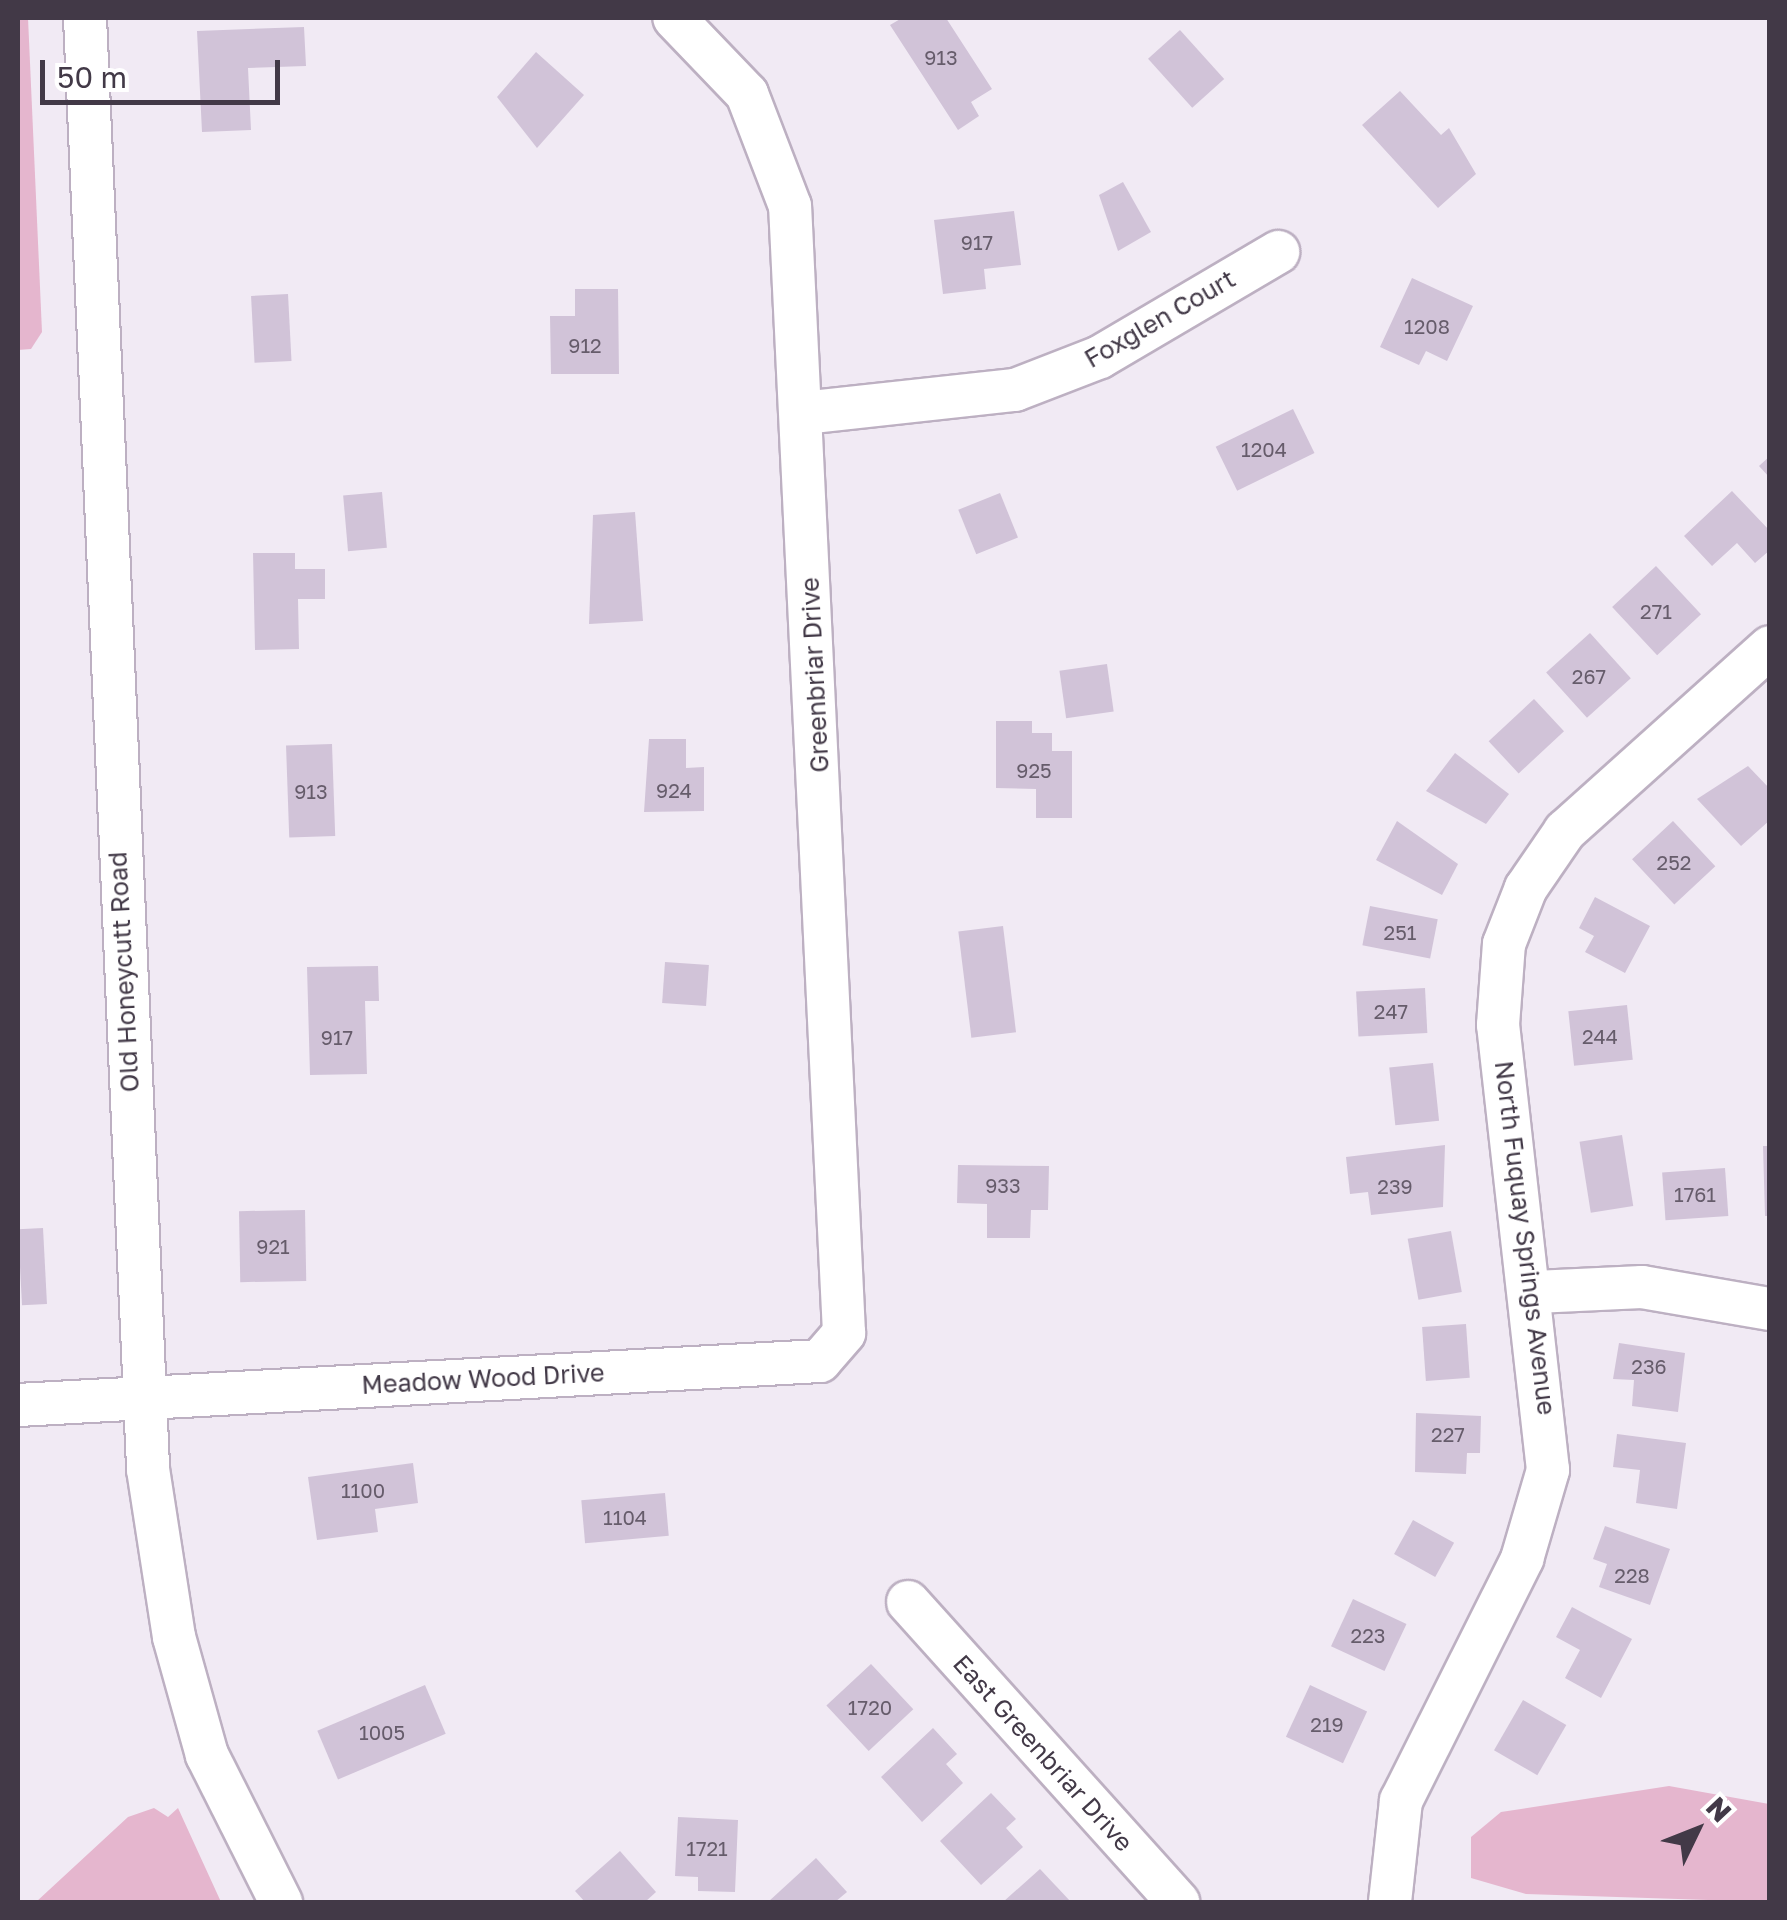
<!DOCTYPE html>
<html>
<head>
<meta charset="utf-8">
<style>
  body { margin:0 }
  #map { position:relative; width:1787px; height:1920px; overflow:hidden; background:#f1eaf4; font-family:"Golos Text",sans-serif }
  div>[style] { position:absolute }
  [style*='--x'] { left:calc(var(--x)*1px); top:calc(var(--y)*1px); width:calc(var(--w)*1px); rotate:calc(var(--a)*1deg) }
  .green>* { inset:0; background:#e5b6ce }
  .building>* { inset:0; background:#d1c3d8; transform-origin:0 0 }
  .roads { filter:drop-shadow(2px 0 #bdb0c2) drop-shadow(-2px 0 #bdb0c2) drop-shadow(0 2px #bdb0c2) drop-shadow(0 -2px #bdb0c2) }
  .minor>* { height:42px; margin:-21px; padding:0 21px; transform-origin:21px; border-radius:21px; background:#fff }
  span { translate:-50% -50%; white-space:nowrap; text-align:center; line-height:1.15; -webkit-text-stroke:9px #fff; paint-order:stroke }
  .number-label { font-size:20px; color:#665c6b }
  .number-label span { -webkit-text-stroke-width:0 }
  .street-label { font-size:25px; color:#423947 }
  .frame { position:absolute; inset:0; border:20px solid #423947; pointer-events:none }
  .north { position:absolute; left:1647px; top:1780px; width:100px; height:100px; -webkit-text-stroke:8px #fff; paint-order:stroke; rotate:47deg; font-size:28px; font-weight:700; line-height:40px; text-align:center; color:#423947 }
  .north::after { content:''; display:block; margin:auto; width:35px; height:45px; background:#423947; clip-path:polygon(50% 0,100% 100%,50% 72%,0 100%) }
  .scale { position:absolute; left:40px; top:60px; width:240px; height:45px; box-sizing:border-box; border:5px solid #423947; border-top:0; padding-left:12px; font-size:30px; line-height:35px; white-space:nowrap; color:#423947; -webkit-text-stroke:8px #fff; paint-order:stroke }
</style>
</head>
<body>
<div id="map">
  <div class="green">
    <div style="clip-path:polygon(18px 18px,28px 18px,42px 332px,31px 349px,18px 350px)"></div>
    <div style="clip-path:polygon(1669px 1786px,1769px 1804px,1769px 1902px,1526px 1894px,1471px 1878px,1471px 1837px,1501px 1812px)"></div>
    <div style="clip-path:polygon(154px 1808px,168px 1817px,178px 1808px,221px 1902px,36px 1902px,128px 1817px)"></div>
  </div>
  <div class="building">
    <div style="clip-path:polygon(902px 18px,946px 18px,992px 89px,971px 102px,979px 116px,958px 130px,890px 25px)"></div>
    <div style="clip-path:polygon(304px 27px,306px 66px,248px 68px,251px 130px,202px 132px,197px 31px)"></div>
    <div style="left:1180px;top:30px;width:66px;height:43px;rotate:48deg"></div>
    <div style="clip-path:polygon(536px 52px,584px 95px,537px 148px,497px 97px)"></div>
    <div style="clip-path:polygon(1400px 91px,1441px 135px,1449px 128px,1476px 174px,1438px 208px,1362px 125px)"></div>
    <div style="clip-path:polygon(1123px 182px,1151px 232px,1118px 251px,1099px 195px)"></div>
    <div style="clip-path:polygon(1014px 211px,1021px 265px,984px 269px,986px 289px,943px 294px,934px 220px)"></div>
    <div style="clip-path:polygon(1412px 278px,1473px 306px,1447px 361px,1426px 351px,1419px 365px,1380px 347px)"></div>
    <div style="clip-path:polygon(575px 289px,618px 289px,619px 374px,551px 374px,550px 316px,575px 316px)"></div>
    <div style="left:288px;top:294px;width:67px;height:37px;rotate:87deg"></div>
    <div style="left:1293px;top:409px;width:49px;height:86px;rotate:64deg"></div>
    <div style="clip-path:polygon(1770px 456px,1770px 478px,1759px 466px)"></div>
    <div style="clip-path:polygon(1732px 491px,1770px 531px,1770px 550px,1755px 563px,1737px 543px,1712px 566px,1684px 536px)"></div>
    <div style="left:382px;top:492px;width:56px;height:39px;rotate:85deg"></div>
    <div style="left:1000px;top:493px;width:48px;height:45px;rotate:68deg"></div>
    <div style="clip-path:polygon(635px 512px,643px 621px,589px 624px,593px 515px)"></div>
    <div style="clip-path:polygon(253px 553px,295px 553px,295px 569px,325px 569px,325px 599px,298px 599px,299px 649px,255px 650px)"></div>
    <div style="left:1656px;top:566px;width:66px;height:60px;rotate:47deg"></div>
    <div style="left:1590px;top:633px;width:61px;height:59px;rotate:48deg"></div>
    <div style="left:1107px;top:664px;width:48px;height:48px;rotate:82deg"></div>
    <div style="left:1534px;top:699px;width:44px;height:62px;rotate:47deg"></div>
    <div style="clip-path:polygon(996px 721px,1032px 721px,1032px 733px,1052px 733px,1052px 751px,1072px 751px,1072px 818px,1036px 818px,1036px 789px,996px 788px)"></div>
    <div style="clip-path:polygon(649px 739px,686px 739px,686px 768px,704px 767px,704px 811px,644px 812px)"></div>
    <div style="left:332px;top:744px;width:92px;height:46px;rotate:88deg"></div>
    <div style="clip-path:polygon(1455px 753px,1509px 794px,1486px 824px,1426px 791px)"></div>
    <div style="clip-path:polygon(1748px 766px,1770px 789px,1770px 820px,1741px 846px,1697px 799px)"></div>
    <div style="clip-path:polygon(1397px 821px,1458px 864px,1442px 895px,1376px 860px)"></div>
    <div style="left:1673px;top:821px;width:62px;height:56px;rotate:47deg"></div>
    <div style="clip-path:polygon(1595px 897px,1650px 926px,1625px 973px,1585px 952px,1594px 936px,1579px 928px)"></div>
    <div style="left:1370px;top:906px;width:69px;height:40px;rotate:11deg"></div>
    <div style="left:1003px;top:926px;width:107px;height:45px;rotate:83deg"></div>
    <div style="left:665px;top:962px;width:44px;height:41px;rotate:4deg"></div>
    <div style="clip-path:polygon(378px 966px,379px 1001px,365px 1001px,367px 1074px,310px 1075px,307px 967px)"></div>
    <div style="left:1425px;top:988px;width:45px;height:69px;rotate:87deg"></div>
    <div style="left:1627px;top:1005px;width:55px;height:59px;rotate:84deg"></div>
    <div style="left:1433px;top:1063px;width:58px;height:44px;rotate:84deg"></div>
    <div style="left:1622px;top:1135px;width:72px;height:43px;rotate:81deg"></div>
    <div style="clip-path:polygon(1445px 1145px,1443px 1207px,1371px 1215px,1368px 1192px,1350px 1194px,1346px 1157px)"></div>
    <div style="clip-path:polygon(1763px 1146px,1770px 1146px,1770px 1216px,1765px 1216px)"></div>
    <div style="clip-path:polygon(958px 1165px,1049px 1166px,1048px 1210px,1031px 1210px,1030px 1238px,987px 1238px,987px 1204px,957px 1203px)"></div>
    <div style="left:1725px;top:1168px;width:48px;height:63px;rotate:86deg"></div>
    <div style="left:305px;top:1210px;width:71px;height:66px;rotate:89deg"></div>
    <div style="left:43px;top:1228px;width:76px;height:25px;rotate:87deg"></div>
    <div style="left:1451px;top:1231px;width:62px;height:44px;rotate:80deg"></div>
    <div style="left:1466px;top:1324px;width:54px;height:44px;rotate:86deg"></div>
    <div style="clip-path:polygon(1619px 1343px,1685px 1353px,1678px 1412px,1632px 1406px,1634px 1380px,1613px 1379px)"></div>
    <div style="clip-path:polygon(1416px 1413px,1481px 1416px,1480px 1453px,1467px 1453px,1466px 1474px,1415px 1472px)"></div>
    <div style="clip-path:polygon(1617px 1434px,1686px 1443px,1677px 1509px,1636px 1503px,1640px 1470px,1613px 1467px)"></div>
    <div style="clip-path:polygon(413px 1463px,418px 1503px,375px 1509px,378px 1532px,317px 1540px,308px 1477px)"></div>
    <div style="left:665px;top:1493px;width:43px;height:84px;rotate:85deg"></div>
    <div style="left:1413px;top:1520px;width:47px;height:39px;rotate:29deg"></div>
    <div style="clip-path:polygon(1605px 1526px,1670px 1549px,1650px 1605px,1599px 1587px,1607px 1564px,1593px 1559px)"></div>
    <div style="left:1353px;top:1599px;width:59px;height:52px;rotate:25deg"></div>
    <div style="clip-path:polygon(1572px 1607px,1632px 1639px,1601px 1698px,1565px 1678px,1580px 1650px,1556px 1637px)"></div>
    <div style="left:871px;top:1664px;width:62px;height:61px;rotate:47deg"></div>
    <div style="left:425px;top:1685px;width:53px;height:117px;rotate:67deg"></div>
    <div style="left:1310px;top:1685px;width:63px;height:57px;rotate:25deg"></div>
    <div style="left:1523px;top:1700px;width:50px;height:58px;rotate:30deg"></div>
    <div style="clip-path:polygon(933px 1728px,957px 1754px,946px 1764px,963px 1783px,922px 1822px,881px 1777px)"></div>
    <div style="clip-path:polygon(991px 1793px,1016px 1819px,1006px 1828px,1023px 1847px,981px 1885px,940px 1841px)"></div>
    <div style="clip-path:polygon(678px 1817px,738px 1820px,735px 1892px,698px 1891px,698px 1877px,675px 1876px)"></div>
    <div style="clip-path:polygon(620px 1851px,656px 1892px,645px 1902px,585px 1902px,575px 1891px)"></div>
    <div style="clip-path:polygon(816px 1858px,847px 1892px,835px 1902px,768px 1902px)"></div>
    <div style="clip-path:polygon(1040px 1869px,1071px 1902px,1003px 1902px)"></div>
  </div>
  <div class="roads">
    <div class="minor">
      <div style="--x:85;--y:18;--w:1452;--a:87.51"></div>
      <div style="--x:148;--y:1469;--w:170;--a:81.2"></div>
      <div style="--x:174;--y:1637;--w:123;--a:74.4"></div>
      <div style="--x:207;--y:1755;--w:165;--a:63.3"></div>
      <div style="--x:803;--y:413;--w:213;--a:-6.2"></div>
      <div style="--x:1015;--y:390;--w:91;--a:-21.2"></div>
      <div style="--x:1100;--y:357;--w:207;--a:-30.5"></div>
      <div style="--x:1535;--y:1292;--w:107;--a:-2.7"></div>
      <div style="--x:1642;--y:1287;--w:130;--a:9.8"></div>
      <div style="--x:18;--y:1405;--w:803;--a:-3.14"></div>
      <div style="--x:820;--y:1361;--w:37;--a:-49"></div>
      <div style="--x:844;--y:1333;--w:1128;--a:-92.74"></div>
      <div style="--x:790;--y:206;--w:120;--a:-111"></div>
      <div style="--x:747;--y:94;--w:105;--a:-133.8"></div>
      <div style="--x:908;--y:1602;--w:404;--a:48"></div>
      <div style="--x:1390;--y:1902;--w:102;--a:-83.8"></div>
      <div style="--x:1401;--y:1801;--w:271;--a:-63.4"></div>
      <div style="--x:1522;--y:1559;--w:93;--a:-73.7"></div>
      <div style="--x:1548;--y:1470;--w:448;--a:-96.4"></div>
      <div style="--x:1498;--y:1025;--w:81;--a:-85.8"></div>
      <div style="--x:1504;--y:944;--w:60;--a:-68.6"></div>
      <div style="--x:1526;--y:888;--w:69;--a:-55.6"></div>
      <div style="--x:1565;--y:831;--w:275;--a:-41.9"></div>
    </div>
  </div>
  <div class="number-label">
    <span style="left:941px;top:57px">913</span>
    <span style="left:977px;top:242px">917</span>
    <span style="left:1427px;top:326px">1208</span>
    <span style="left:585px;top:345px">912</span>
    <span style="left:1264px;top:449px">1204</span>
    <span style="left:1656px;top:611px">271</span>
    <span style="left:1589px;top:676px">267</span>
    <span style="left:1034px;top:770px">925</span>
    <span style="left:674px;top:790px">924</span>
    <span style="left:311px;top:791px">913</span>
    <span style="left:1674px;top:862px">252</span>
    <span style="left:1400px;top:932px">251</span>
    <span style="left:1391px;top:1011px">247</span>
    <span style="left:1600px;top:1036px">244</span>
    <span style="left:337px;top:1037px">917</span>
    <span style="left:1003px;top:1185px">933</span>
    <span style="left:1395px;top:1186px">239</span>
    <span style="left:1695px;top:1194px">1761</span>
    <span style="left:273px;top:1246px">921</span>
    <span style="left:1649px;top:1366px">236</span>
    <span style="left:1448px;top:1434px">227</span>
    <span style="left:363px;top:1490px">1100</span>
    <span style="left:625px;top:1517px">1104</span>
    <span style="left:1632px;top:1575px">228</span>
    <span style="left:1368px;top:1635px">223</span>
    <span style="left:870px;top:1707px">1720</span>
    <span style="left:1327px;top:1724px">219</span>
    <span style="left:382px;top:1732px">1005</span>
    <span style="left:707px;top:1848px">1721</span>
  </div>
  <div class="street-label">
    <span style="left:1160px;top:319px;rotate:-30deg">Foxglen Court</span>
    <span style="left:815px;top:675px;rotate:-93deg">Greenbriar Drive</span>
    <span style="left:124px;top:972px;rotate:-93deg">Old Honeycutt Road</span>
    <span style="left:1525px;top:1238px;rotate:83deg">North Fuquay Springs Avenue</span>
    <span style="left:483px;top:1379px;rotate:-3deg">Meadow Wood Drive</span>
    <span style="left:1043px;top:1753px;rotate:48deg">East Greenbriar Drive</span>
  </div>
  <div class="frame"></div>
  <div class="north">N</div>
  <div class="scale">50 m</div>
</div>
</body>
</html>
